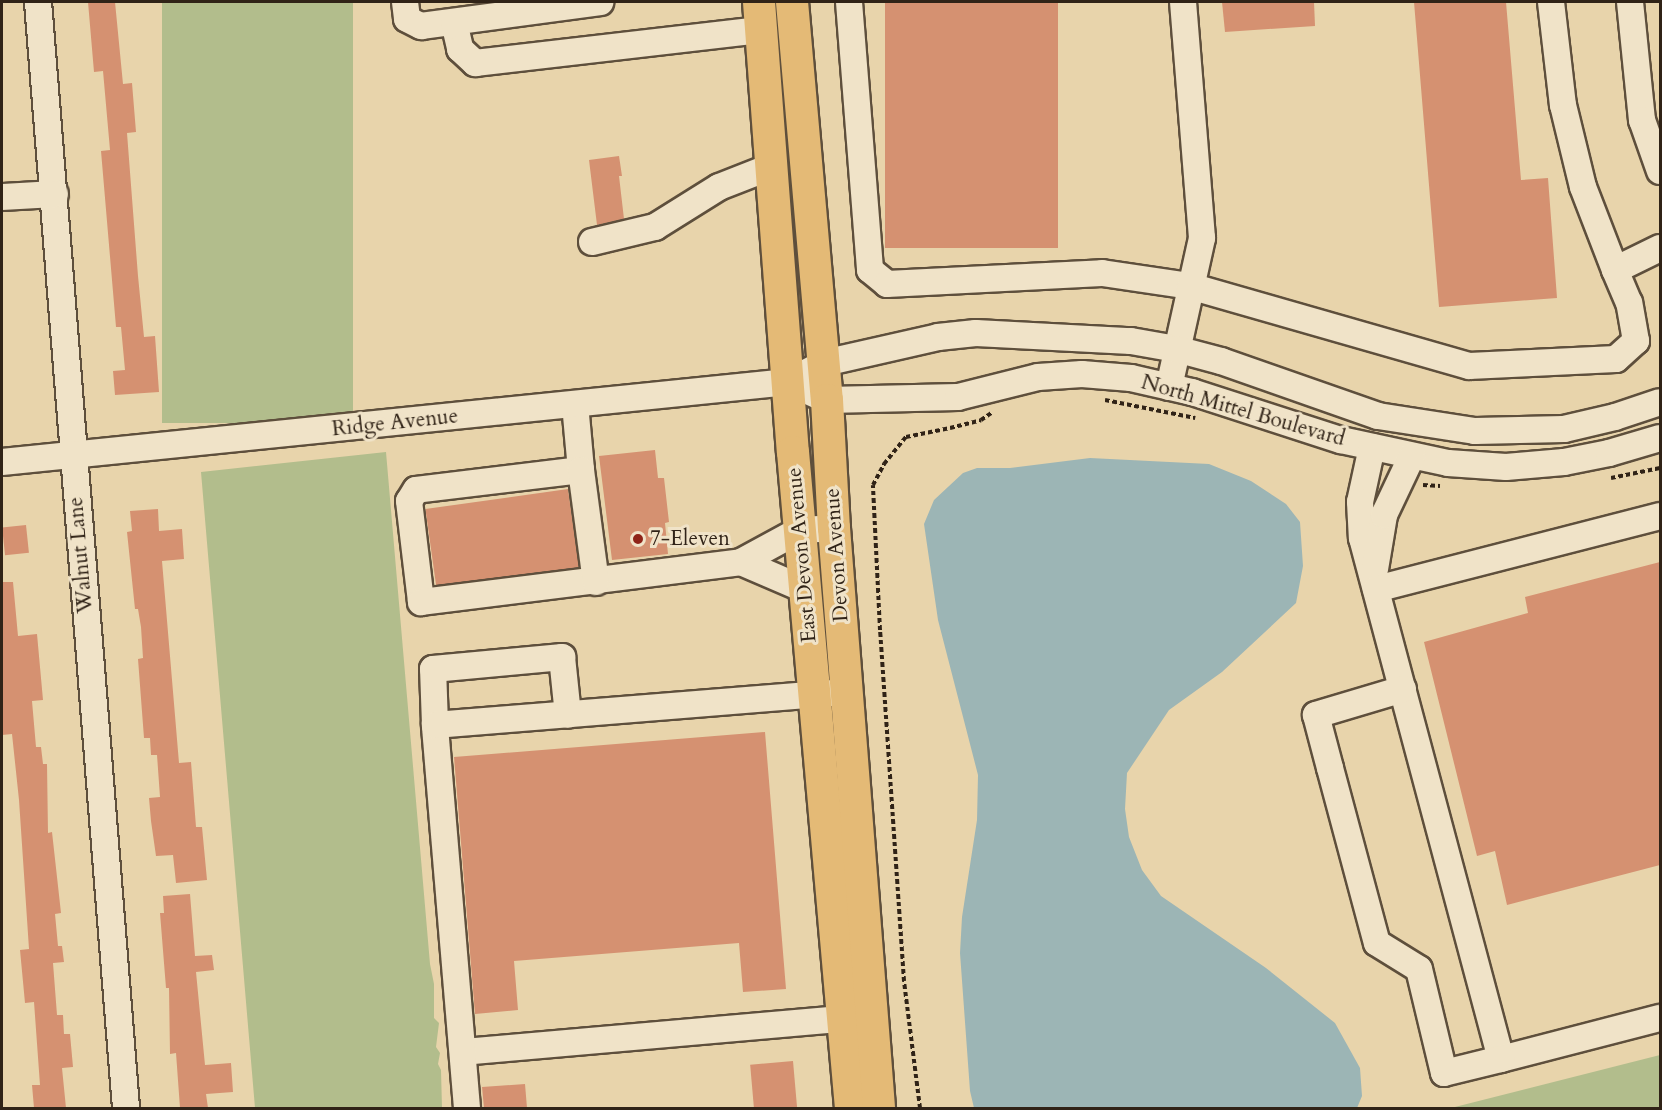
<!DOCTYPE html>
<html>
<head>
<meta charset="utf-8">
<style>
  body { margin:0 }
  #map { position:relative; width:1662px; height:1110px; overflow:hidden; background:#e8d4ab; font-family:Cardo,serif }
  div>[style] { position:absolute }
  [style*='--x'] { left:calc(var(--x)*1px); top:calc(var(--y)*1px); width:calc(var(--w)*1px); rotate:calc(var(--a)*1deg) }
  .green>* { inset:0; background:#b2bd8c; transform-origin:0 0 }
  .water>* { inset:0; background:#9cb5b5 }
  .building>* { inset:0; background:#d59171; transform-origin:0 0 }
  .path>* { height:4px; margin-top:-2px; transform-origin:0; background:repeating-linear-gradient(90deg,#302317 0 4.5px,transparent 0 7.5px) }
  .roads { filter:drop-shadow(2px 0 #5e4f3c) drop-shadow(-2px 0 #5e4f3c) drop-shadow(0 2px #5e4f3c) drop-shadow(0 -2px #5e4f3c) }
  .minor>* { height:26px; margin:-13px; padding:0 13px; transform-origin:13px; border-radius:13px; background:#f0e3c8 }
  .major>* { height:32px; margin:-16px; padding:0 16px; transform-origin:16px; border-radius:16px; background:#e4ba76 }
  .dots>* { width:16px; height:16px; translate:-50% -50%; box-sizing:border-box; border:3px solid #f0e3c8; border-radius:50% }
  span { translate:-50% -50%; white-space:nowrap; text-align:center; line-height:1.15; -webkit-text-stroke:6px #f0e3c8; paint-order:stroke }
  .street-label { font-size:21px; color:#302317 }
  .poi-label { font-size:21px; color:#302317 }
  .left { translate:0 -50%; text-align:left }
  .frame { position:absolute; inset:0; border:3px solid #302317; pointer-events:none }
</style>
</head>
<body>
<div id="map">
  <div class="green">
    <div style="left:162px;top:2px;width:191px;height:421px"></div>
    <div style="clip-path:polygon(386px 452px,430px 964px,434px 984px,434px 1018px,439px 1023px,436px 1047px,440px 1053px,438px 1064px,441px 1070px,442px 1108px,255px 1108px,201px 472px)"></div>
    <div style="clip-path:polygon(1660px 1055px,1660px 1108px,1451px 1108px)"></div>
  </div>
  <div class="water">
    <div style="clip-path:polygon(1090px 458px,1209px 464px,1251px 481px,1286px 504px,1300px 522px,1303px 566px,1296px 603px,1222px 672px,1169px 710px,1127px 773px,1125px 809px,1129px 837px,1142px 870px,1161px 896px,1266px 968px,1335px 1023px,1360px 1068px,1362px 1096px,1357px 1108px,974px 1108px,970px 1091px,960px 953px,962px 917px,977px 820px,978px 775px,938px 620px,924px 524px,934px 500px,963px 473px,977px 468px,1010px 468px)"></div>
  </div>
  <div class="building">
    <div style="clip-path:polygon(88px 2px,115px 2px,123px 84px,132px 83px,136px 132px,127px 133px,138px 276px,144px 337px,155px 336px,159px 392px,115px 395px,113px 371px,125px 370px,121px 327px,116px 327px,101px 151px,110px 150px,103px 71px,94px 72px)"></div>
    <div style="left:885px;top:2px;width:173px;height:246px"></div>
    <div style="clip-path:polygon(1222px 2px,1314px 2px,1315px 26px,1225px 32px)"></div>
    <div style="clip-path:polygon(1414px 2px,1506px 2px,1521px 180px,1548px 178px,1557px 298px,1439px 307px)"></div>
    <div style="clip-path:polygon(619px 156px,622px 176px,619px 176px,624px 219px,597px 225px,589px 160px)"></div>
    <div style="clip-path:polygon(655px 450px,658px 478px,664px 478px,669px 522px,665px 523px,668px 554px,612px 560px,599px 456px)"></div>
    <div style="left:568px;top:489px;width:79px;height:144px;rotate:82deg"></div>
    <div style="clip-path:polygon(158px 509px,159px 531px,182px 529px,184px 559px,162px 561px,179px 763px,191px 762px,196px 827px,202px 827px,207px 880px,176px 883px,173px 855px,156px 856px,151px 821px,149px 798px,160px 797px,157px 755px,151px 755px,150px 738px,144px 738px,138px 659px,143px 658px,141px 627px,138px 609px,135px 609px,127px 532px,132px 531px,130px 511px)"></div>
    <div style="left:26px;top:525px;width:28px;height:24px;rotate:84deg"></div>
    <div style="clip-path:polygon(1660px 562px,1660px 865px,1507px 905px,1495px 851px,1477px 856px,1424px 642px,1528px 613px,1525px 597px)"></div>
    <div style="clip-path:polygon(2px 582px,13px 582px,18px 636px,37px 634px,43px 700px,32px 701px,36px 747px,41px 747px,43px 764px,47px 764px,48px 833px,52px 832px,61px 913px,55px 914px,58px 946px,62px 946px,64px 962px,53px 963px,57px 1015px,63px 1015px,64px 1034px,70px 1034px,73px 1067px,62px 1068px,66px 1108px,34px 1108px,32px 1085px,40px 1085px,34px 1002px,25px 1003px,20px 950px,29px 949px,19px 800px,12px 734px,2px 735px)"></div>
    <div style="clip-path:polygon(765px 732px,786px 989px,743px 992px,739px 943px,514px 961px,518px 1010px,475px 1014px,454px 757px)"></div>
    <div style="clip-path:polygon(190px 894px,195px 956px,212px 955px,214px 970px,196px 972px,205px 1065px,231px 1063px,233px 1092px,206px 1094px,208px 1108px,180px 1108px,176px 1053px,170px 1054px,169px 988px,166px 988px,160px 913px,164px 913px,163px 896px)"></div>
    <div style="left:793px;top:1061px;width:47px;height:43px;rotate:85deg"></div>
    <div style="clip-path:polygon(525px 1084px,527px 1108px,484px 1108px,482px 1087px)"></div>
  </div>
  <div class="path">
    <div style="--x:1105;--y:400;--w:92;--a:11.3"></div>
    <div style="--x:1611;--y:478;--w:50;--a:-11.5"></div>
    <div style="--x:1423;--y:485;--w:17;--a:3"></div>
    <div style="--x:920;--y:1108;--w:128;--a:-97.2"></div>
    <div style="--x:904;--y:981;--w:352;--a:-93.9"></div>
    <div style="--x:880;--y:630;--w:145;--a:-92.8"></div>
    <div style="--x:873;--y:485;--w:24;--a:-62"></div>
    <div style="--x:884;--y:464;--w:35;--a:-51"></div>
    <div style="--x:906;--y:437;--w:45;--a:-11.6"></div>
    <div style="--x:950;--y:428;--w:32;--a:-14"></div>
    <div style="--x:981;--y:420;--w:14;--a:-34"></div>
  </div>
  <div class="roads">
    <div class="minor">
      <div style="--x:38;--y:2;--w:1109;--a:85.45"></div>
      <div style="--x:405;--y:2;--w:17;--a:83"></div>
      <div style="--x:407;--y:19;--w:16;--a:27"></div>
      <div style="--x:421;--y:26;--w:181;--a:-7.6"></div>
      <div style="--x:849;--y:2;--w:269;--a:85.5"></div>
      <div style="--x:870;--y:270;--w:22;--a:39"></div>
      <div style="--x:887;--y:284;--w:215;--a:-2.9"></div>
      <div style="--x:1102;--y:273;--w:89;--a:8.4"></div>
      <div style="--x:1190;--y:286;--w:290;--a:16"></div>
      <div style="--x:1469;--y:366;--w:147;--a:-2.7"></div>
      <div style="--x:1616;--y:359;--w:27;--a:-42"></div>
      <div style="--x:1636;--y:341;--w:39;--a:-100"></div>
      <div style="--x:1629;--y:303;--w:36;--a:-113"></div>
      <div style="--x:1615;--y:270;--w:50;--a:-26.1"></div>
      <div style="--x:1551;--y:2;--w:104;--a:83.4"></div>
      <div style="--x:1563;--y:105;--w:84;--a:76.3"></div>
      <div style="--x:1583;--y:187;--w:89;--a:68.9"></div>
      <div style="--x:1630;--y:2;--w:119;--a:84.2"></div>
      <div style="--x:1642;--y:120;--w:54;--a:70.6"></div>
      <div style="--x:454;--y:22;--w:28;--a:77"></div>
      <div style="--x:460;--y:49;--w:21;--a:43"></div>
      <div style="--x:475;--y:63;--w:289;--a:-6.6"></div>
      <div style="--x:2;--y:197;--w:53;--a:-3.2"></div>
      <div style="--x:592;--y:242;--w:65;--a:-13.4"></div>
      <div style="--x:655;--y:227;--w:75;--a:-32"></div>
      <div style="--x:719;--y:187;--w:58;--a:-21.3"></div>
      <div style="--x:788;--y:382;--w:43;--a:24.8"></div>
      <div style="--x:827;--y:400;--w:131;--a:-1.3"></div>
      <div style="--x:958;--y:397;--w:82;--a:-14"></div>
      <div style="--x:1038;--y:377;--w:44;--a:-3.9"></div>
      <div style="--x:1082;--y:374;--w:49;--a:4.7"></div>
      <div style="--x:1131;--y:378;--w:63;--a:12.9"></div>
      <div style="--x:1192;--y:392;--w:157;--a:17.9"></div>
      <div style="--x:1341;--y:440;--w:109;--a:12.1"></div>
      <div style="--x:1448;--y:463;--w:58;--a:3.9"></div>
      <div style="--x:1506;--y:467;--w:58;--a:-4.9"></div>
      <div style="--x:1564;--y:462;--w:46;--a:-11.3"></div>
      <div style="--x:1609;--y:453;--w:53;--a:-16.4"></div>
      <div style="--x:1169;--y:387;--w:153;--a:-77.5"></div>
      <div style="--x:1202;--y:238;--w:237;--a:-94.6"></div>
      <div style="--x:575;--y:404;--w:66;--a:84.8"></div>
      <div style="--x:581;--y:470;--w:166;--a:173.1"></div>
      <div style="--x:416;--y:490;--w:13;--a:122"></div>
      <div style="--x:409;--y:501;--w:102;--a:83.2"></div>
      <div style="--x:421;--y:602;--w:322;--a:-7.1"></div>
      <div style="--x:741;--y:562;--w:67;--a:-28.5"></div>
      <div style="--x:800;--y:530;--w:34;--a:-3"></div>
      <div style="--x:1372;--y:447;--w:56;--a:102.3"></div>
      <div style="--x:1360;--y:502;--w:36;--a:87"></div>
      <div style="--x:1362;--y:538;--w:539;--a:75.06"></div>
      <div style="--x:1501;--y:1059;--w:164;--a:-14.5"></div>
      <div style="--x:2;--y:462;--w:790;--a:-5.81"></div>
      <div style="--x:788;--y:382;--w:41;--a:-27.8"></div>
      <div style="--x:824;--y:363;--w:117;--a:-12.8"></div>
      <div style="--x:938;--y:337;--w:38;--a:-6"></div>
      <div style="--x:976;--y:333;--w:155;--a:3"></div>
      <div style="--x:1131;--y:341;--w:46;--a:10.1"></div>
      <div style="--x:1176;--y:349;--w:47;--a:14.9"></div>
      <div style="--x:1221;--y:361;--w:166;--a:19.3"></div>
      <div style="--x:1378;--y:416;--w:98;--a:8.8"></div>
      <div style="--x:1475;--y:431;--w:89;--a:-1.3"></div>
      <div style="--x:1564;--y:429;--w:52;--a:-13.2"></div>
      <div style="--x:1615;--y:417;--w:47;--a:-18.4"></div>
      <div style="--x:581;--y:470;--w:113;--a:82.4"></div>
      <div style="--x:741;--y:562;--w:71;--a:23.3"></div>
      <div style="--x:1375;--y:569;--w:55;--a:-80.5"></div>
      <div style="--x:1384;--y:515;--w:65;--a:-64.6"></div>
      <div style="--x:1376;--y:589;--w:293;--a:-14.4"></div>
      <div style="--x:1403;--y:689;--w:91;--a:163.4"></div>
      <div style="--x:1316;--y:715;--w:55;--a:75.2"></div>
      <div style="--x:1330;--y:768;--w:181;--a:75"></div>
      <div style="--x:1377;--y:943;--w:49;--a:31.8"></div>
      <div style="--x:1419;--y:969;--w:107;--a:76.5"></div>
      <div style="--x:1444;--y:1073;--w:59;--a:-13.8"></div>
      <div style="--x:435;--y:725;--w:56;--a:-92"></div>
      <div style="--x:433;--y:669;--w:130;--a:-5.3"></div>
      <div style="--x:562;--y:657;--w:58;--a:84.1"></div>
      <div style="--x:463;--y:1052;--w:401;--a:-5"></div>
      <div style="--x:467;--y:1108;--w:384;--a:-94.8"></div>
      <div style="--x:435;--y:725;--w:400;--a:-4.6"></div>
    </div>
    <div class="major">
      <div style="--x:759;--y:2;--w:451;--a:85.7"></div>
      <div style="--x:793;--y:452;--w:659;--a:84.95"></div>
      <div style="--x:792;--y:2;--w:400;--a:85"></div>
      <div style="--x:827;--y:400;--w:128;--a:86.9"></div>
      <div style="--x:834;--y:528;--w:582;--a:85.56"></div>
    </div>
  </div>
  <div class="dots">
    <div style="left:638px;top:539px;background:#8f2418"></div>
  </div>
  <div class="street-label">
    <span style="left:1243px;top:411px;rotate:16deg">North Mittel Boulevard</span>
    <span style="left:395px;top:423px;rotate:-6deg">Ridge Avenue</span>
    <span style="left:81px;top:555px;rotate:-95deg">Walnut Lane</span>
    <span style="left:802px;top:555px;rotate:-95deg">East Devon Avenue</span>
    <span style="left:837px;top:555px;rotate:-94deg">Devon Avenue</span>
  </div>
  <div class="poi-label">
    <span class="left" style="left:650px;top:539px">7-Eleven</span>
  </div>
  <div class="frame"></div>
</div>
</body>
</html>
